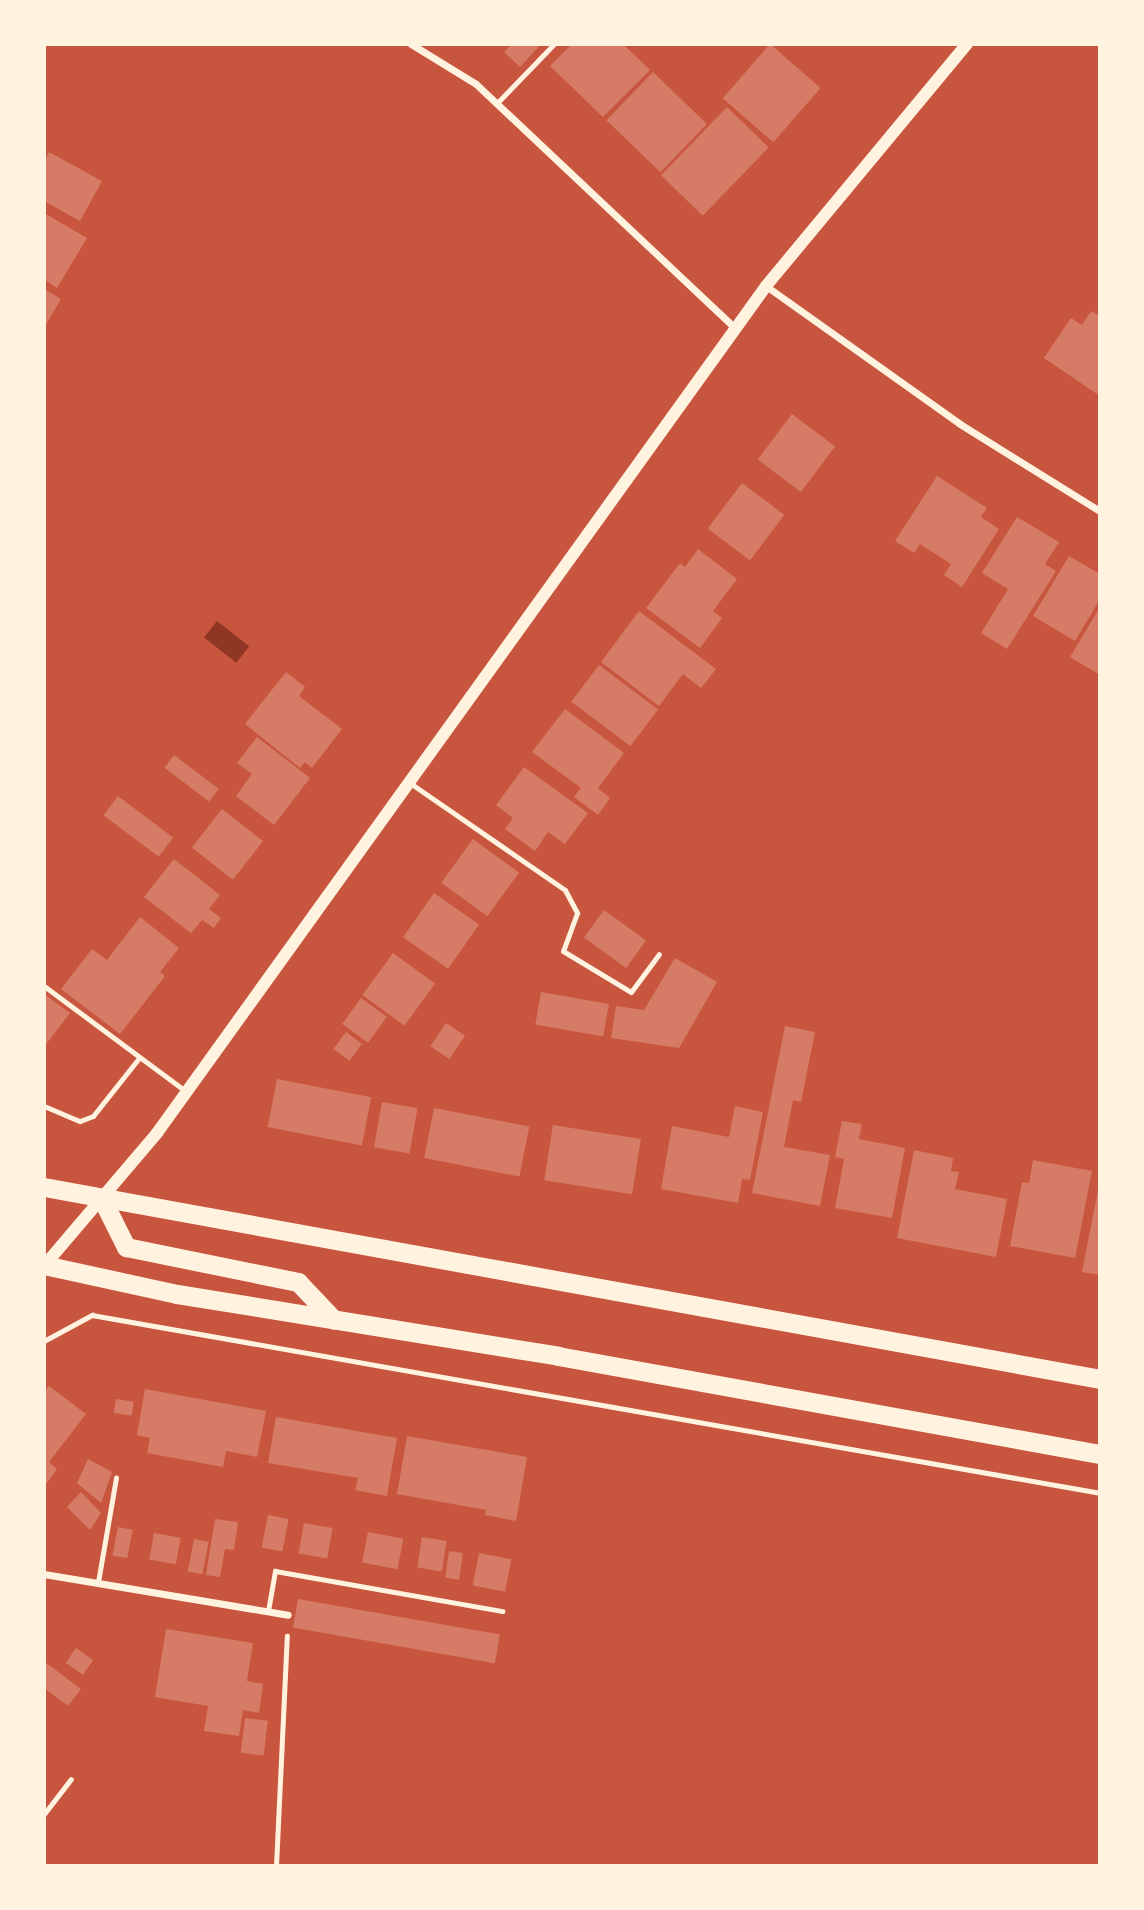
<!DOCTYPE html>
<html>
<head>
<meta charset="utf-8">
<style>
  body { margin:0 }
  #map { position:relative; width:1144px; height:1910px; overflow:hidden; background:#c8553d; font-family:"Fira Sans Condensed",sans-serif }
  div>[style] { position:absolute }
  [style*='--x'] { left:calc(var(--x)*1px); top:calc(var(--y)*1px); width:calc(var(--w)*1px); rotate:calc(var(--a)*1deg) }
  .water>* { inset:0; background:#8f3625; transform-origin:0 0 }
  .building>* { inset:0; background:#d67c66; transform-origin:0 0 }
  .path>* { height:4.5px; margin:-2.25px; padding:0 2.25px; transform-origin:2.25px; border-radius:2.25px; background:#fff3e0 }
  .service>* { height:5px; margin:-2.5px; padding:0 2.5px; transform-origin:2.5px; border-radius:2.5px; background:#fff3e0 }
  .minor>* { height:7px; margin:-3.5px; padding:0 3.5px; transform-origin:3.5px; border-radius:3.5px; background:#fff3e0 }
  .tertiary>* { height:12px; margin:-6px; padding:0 6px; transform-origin:6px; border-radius:6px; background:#fff3e0 }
  .trunk>* { height:19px; margin:-9.5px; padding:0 9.5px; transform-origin:9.5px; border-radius:9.5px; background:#fff3e0 }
  span { translate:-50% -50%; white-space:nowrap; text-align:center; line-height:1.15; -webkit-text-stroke:5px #fff3e0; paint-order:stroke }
  .frame { position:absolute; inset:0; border:46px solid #fff3e0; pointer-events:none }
</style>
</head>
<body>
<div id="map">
  <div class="water">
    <div style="left:217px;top:621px;width:41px;height:21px;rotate:38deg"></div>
  </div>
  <div class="building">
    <div style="clip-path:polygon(512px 44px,541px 44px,520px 67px,504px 52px)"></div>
    <div style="clip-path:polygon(572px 44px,623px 44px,650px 70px,603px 117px,550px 66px)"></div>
    <div style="left:770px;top:44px;width:67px;height:72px;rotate:41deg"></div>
    <div style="left:653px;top:72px;width:75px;height:67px;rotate:44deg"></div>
    <div style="left:727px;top:107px;width:58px;height:95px;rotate:44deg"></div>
    <div style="clip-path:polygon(49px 152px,102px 181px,80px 221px,44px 201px,44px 162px)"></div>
    <div style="clip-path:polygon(44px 213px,87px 238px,57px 288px,44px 279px)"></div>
    <div style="clip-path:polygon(44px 289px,61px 299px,44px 328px)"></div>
    <div style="clip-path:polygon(1091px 311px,1100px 316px,1100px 396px,1044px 358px,1071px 318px,1082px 325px)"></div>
    <div style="left:792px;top:414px;width:54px;height:57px;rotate:37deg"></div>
    <div style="clip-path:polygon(937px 476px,987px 508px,981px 517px,999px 529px,962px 587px,944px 575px,951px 564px,920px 544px,914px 553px,895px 541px)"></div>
    <div style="left:742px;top:483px;width:53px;height:57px;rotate:37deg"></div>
    <div style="clip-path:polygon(1017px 517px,1059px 542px,1045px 564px,1056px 571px,1007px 649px,981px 633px,1008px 589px,982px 573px)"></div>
    <div style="clip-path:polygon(698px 549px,737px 579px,713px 611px,722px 618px,700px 648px,646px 608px,680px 563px,685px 567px)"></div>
    <div style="clip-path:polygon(1069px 556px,1100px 574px,1100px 599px,1075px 641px,1033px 616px)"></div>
    <div style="clip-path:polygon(1100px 607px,1100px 675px,1070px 657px)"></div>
    <div style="clip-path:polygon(639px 611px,716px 669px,701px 688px,683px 674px,659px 706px,601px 662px)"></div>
    <div style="left:599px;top:665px;width:74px;height:46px;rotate:37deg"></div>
    <div style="clip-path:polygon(286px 672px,305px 687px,299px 696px,342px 729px,312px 768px,305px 762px,300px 768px,245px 724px)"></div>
    <div style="clip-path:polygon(565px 709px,624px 753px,598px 788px,610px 798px,598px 815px,574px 797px,581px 788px,532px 752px)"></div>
    <div style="clip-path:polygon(257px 737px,310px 778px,274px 825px,236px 796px,252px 774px,237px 763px)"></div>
    <div style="left:174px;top:755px;width:56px;height:16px;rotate:37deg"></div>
    <div style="clip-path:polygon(524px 767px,588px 813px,565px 844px,548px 832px,535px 851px,505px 829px,513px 818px,496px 805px)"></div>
    <div style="left:118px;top:796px;width:69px;height:24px;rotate:37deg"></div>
    <div style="left:222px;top:809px;width:52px;height:49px;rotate:38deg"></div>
    <div style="left:473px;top:839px;width:57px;height:54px;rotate:36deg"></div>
    <div style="clip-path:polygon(174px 859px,220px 895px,209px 909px,221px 918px,214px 928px,202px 920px,191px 933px,144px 897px)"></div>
    <div style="left:434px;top:893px;width:55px;height:54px;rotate:35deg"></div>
    <div style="left:604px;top:910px;width:52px;height:34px;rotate:36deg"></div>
    <div style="clip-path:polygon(140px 917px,179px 948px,160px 972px,165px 976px,120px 1034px,61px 989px,92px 949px,107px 960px)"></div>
    <div style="left:393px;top:953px;width:52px;height:52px;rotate:36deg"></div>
    <div style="clip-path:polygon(675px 958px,717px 982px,679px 1048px,611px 1038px,616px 1006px,644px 1010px)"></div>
    <div style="left:541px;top:992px;width:69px;height:33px;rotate:10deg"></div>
    <div style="clip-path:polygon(44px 994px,70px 1013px,44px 1047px)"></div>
    <div style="left:361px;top:998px;width:32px;height:32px;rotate:36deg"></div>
    <div style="left:446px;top:1023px;width:23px;height:28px;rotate:34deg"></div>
    <div style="clip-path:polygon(785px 1026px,815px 1032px,801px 1102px,793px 1100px,784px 1147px,830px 1155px,820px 1206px,752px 1193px)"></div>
    <div style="left:346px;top:1032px;width:20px;height:21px;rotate:37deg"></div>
    <div style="left:277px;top:1079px;width:96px;height:49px;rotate:11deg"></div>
    <div style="left:382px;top:1102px;width:36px;height:46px;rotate:10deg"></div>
    <div style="clip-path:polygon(735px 1106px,763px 1112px,750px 1180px,742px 1179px,738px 1203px,661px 1189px,672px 1126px,729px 1137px)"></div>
    <div style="left:434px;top:1108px;width:97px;height:51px;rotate:11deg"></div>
    <div style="clip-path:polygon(842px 1121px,862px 1124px,859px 1139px,905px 1148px,892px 1218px,835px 1208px,844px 1159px,835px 1157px)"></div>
    <div style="left:553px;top:1125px;width:89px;height:56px;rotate:9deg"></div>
    <div style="clip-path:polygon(914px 1150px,953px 1158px,951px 1171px,959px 1172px,955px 1189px,1007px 1199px,996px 1257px,897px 1238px)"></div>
    <div style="clip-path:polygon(1033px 1160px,1092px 1171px,1075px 1258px,1010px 1246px,1022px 1182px,1029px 1183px)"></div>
    <div style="clip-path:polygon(1098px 1190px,1100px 1190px,1100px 1275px,1082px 1272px)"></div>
    <div style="clip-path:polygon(49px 1386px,86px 1414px,49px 1462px,57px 1469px,44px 1487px,44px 1392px)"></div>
    <div style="clip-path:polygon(145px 1389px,266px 1411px,257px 1457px,226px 1451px,223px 1467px,147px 1453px,150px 1438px,137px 1435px)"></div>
    <div style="left:116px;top:1399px;width:18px;height:14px;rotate:9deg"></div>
    <div style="clip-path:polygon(276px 1417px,397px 1438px,387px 1496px,355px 1490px,358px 1478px,268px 1463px)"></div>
    <div style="clip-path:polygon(407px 1436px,527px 1457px,516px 1521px,485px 1515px,486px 1510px,397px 1494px)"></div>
    <div style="clip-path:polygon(88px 1459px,112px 1472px,101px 1503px,77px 1483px)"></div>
    <div style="clip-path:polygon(81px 1492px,101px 1513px,90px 1530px,67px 1507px)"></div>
    <div style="left:268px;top:1515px;width:21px;height:33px;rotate:11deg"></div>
    <div style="clip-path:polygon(215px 1519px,238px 1522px,234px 1550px,225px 1549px,220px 1577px,206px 1575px)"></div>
    <div style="left:304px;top:1523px;width:29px;height:31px;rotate:10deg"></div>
    <div style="left:118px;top:1527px;width:15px;height:29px;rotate:11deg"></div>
    <div style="left:368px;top:1532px;width:36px;height:31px;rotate:11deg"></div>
    <div style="left:154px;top:1533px;width:27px;height:27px;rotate:10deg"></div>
    <div style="left:422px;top:1537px;width:25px;height:31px;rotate:9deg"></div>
    <div style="left:194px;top:1539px;width:15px;height:33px;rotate:11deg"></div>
    <div style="left:449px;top:1551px;width:14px;height:27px;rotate:8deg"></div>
    <div style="left:479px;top:1553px;width:33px;height:33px;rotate:11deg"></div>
    <div style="left:298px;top:1599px;width:205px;height:29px;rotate:10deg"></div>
    <div style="clip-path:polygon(166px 1629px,253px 1643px,247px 1681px,263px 1684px,259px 1713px,243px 1710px,239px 1736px,204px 1731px,208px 1706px,155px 1697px)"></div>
    <div style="left:76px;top:1648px;width:21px;height:18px;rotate:35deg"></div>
    <div style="clip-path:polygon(45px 1662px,81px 1689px,68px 1706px,44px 1688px)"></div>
    <div style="left:245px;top:1718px;width:23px;height:35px;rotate:7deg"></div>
  </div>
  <div class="path">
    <div style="--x:44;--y:1341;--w:55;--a:-28.4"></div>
    <div style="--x:92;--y:1315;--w:1024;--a:10.01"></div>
    <div style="--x:276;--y:1866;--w:230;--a:-87.3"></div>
  </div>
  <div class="service">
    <div style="--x:497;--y:103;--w:82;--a:-46"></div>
    <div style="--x:410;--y:783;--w:188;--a:34.6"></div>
    <div style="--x:565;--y:890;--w:26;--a:62"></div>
    <div style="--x:577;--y:913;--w:40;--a:110.2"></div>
    <div style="--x:563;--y:951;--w:79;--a:31.1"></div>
    <div style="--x:631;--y:992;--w:47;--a:-53.6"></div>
    <div style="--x:44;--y:986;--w:174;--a:36.6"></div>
    <div style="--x:44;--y:1106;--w:39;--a:23"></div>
    <div style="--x:80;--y:1121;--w:14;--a:-21"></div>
    <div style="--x:93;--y:1116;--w:74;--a:-51.6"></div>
    <div style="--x:98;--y:1582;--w:106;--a:-80.2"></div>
    <div style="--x:268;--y:1611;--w:41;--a:-80.1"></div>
    <div style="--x:275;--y:1571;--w:231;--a:10"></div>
    <div style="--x:44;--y:1814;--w:44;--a:-52.4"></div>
  </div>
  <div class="minor">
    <div style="--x:411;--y:44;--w:76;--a:31.6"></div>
    <div style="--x:476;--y:84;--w:356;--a:43.3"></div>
    <div style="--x:766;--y:286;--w:238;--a:35.4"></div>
    <div style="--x:960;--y:424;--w:165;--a:31.9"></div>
    <div style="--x:44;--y:1574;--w:247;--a:9.5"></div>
  </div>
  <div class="tertiary">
    <div style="--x:44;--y:1266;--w:175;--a:-49.6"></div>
    <div style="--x:157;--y:1133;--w:1043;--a:-54.28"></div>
    <div style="--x:766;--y:286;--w:315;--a:-50.3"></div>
  </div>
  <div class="trunk">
    <div style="--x:44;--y:1187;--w:1073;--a:10.3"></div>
    <div style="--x:102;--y:1199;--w:54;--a:63.4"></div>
    <div style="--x:126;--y:1247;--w:176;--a:11.5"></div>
    <div style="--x:298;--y:1282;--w:52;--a:46.5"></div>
    <div style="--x:44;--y:1265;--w:136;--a:12.3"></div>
    <div style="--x:177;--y:1294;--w:386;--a:9.2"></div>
    <div style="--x:558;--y:1356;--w:551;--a:10.25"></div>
  </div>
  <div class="frame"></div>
</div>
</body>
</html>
